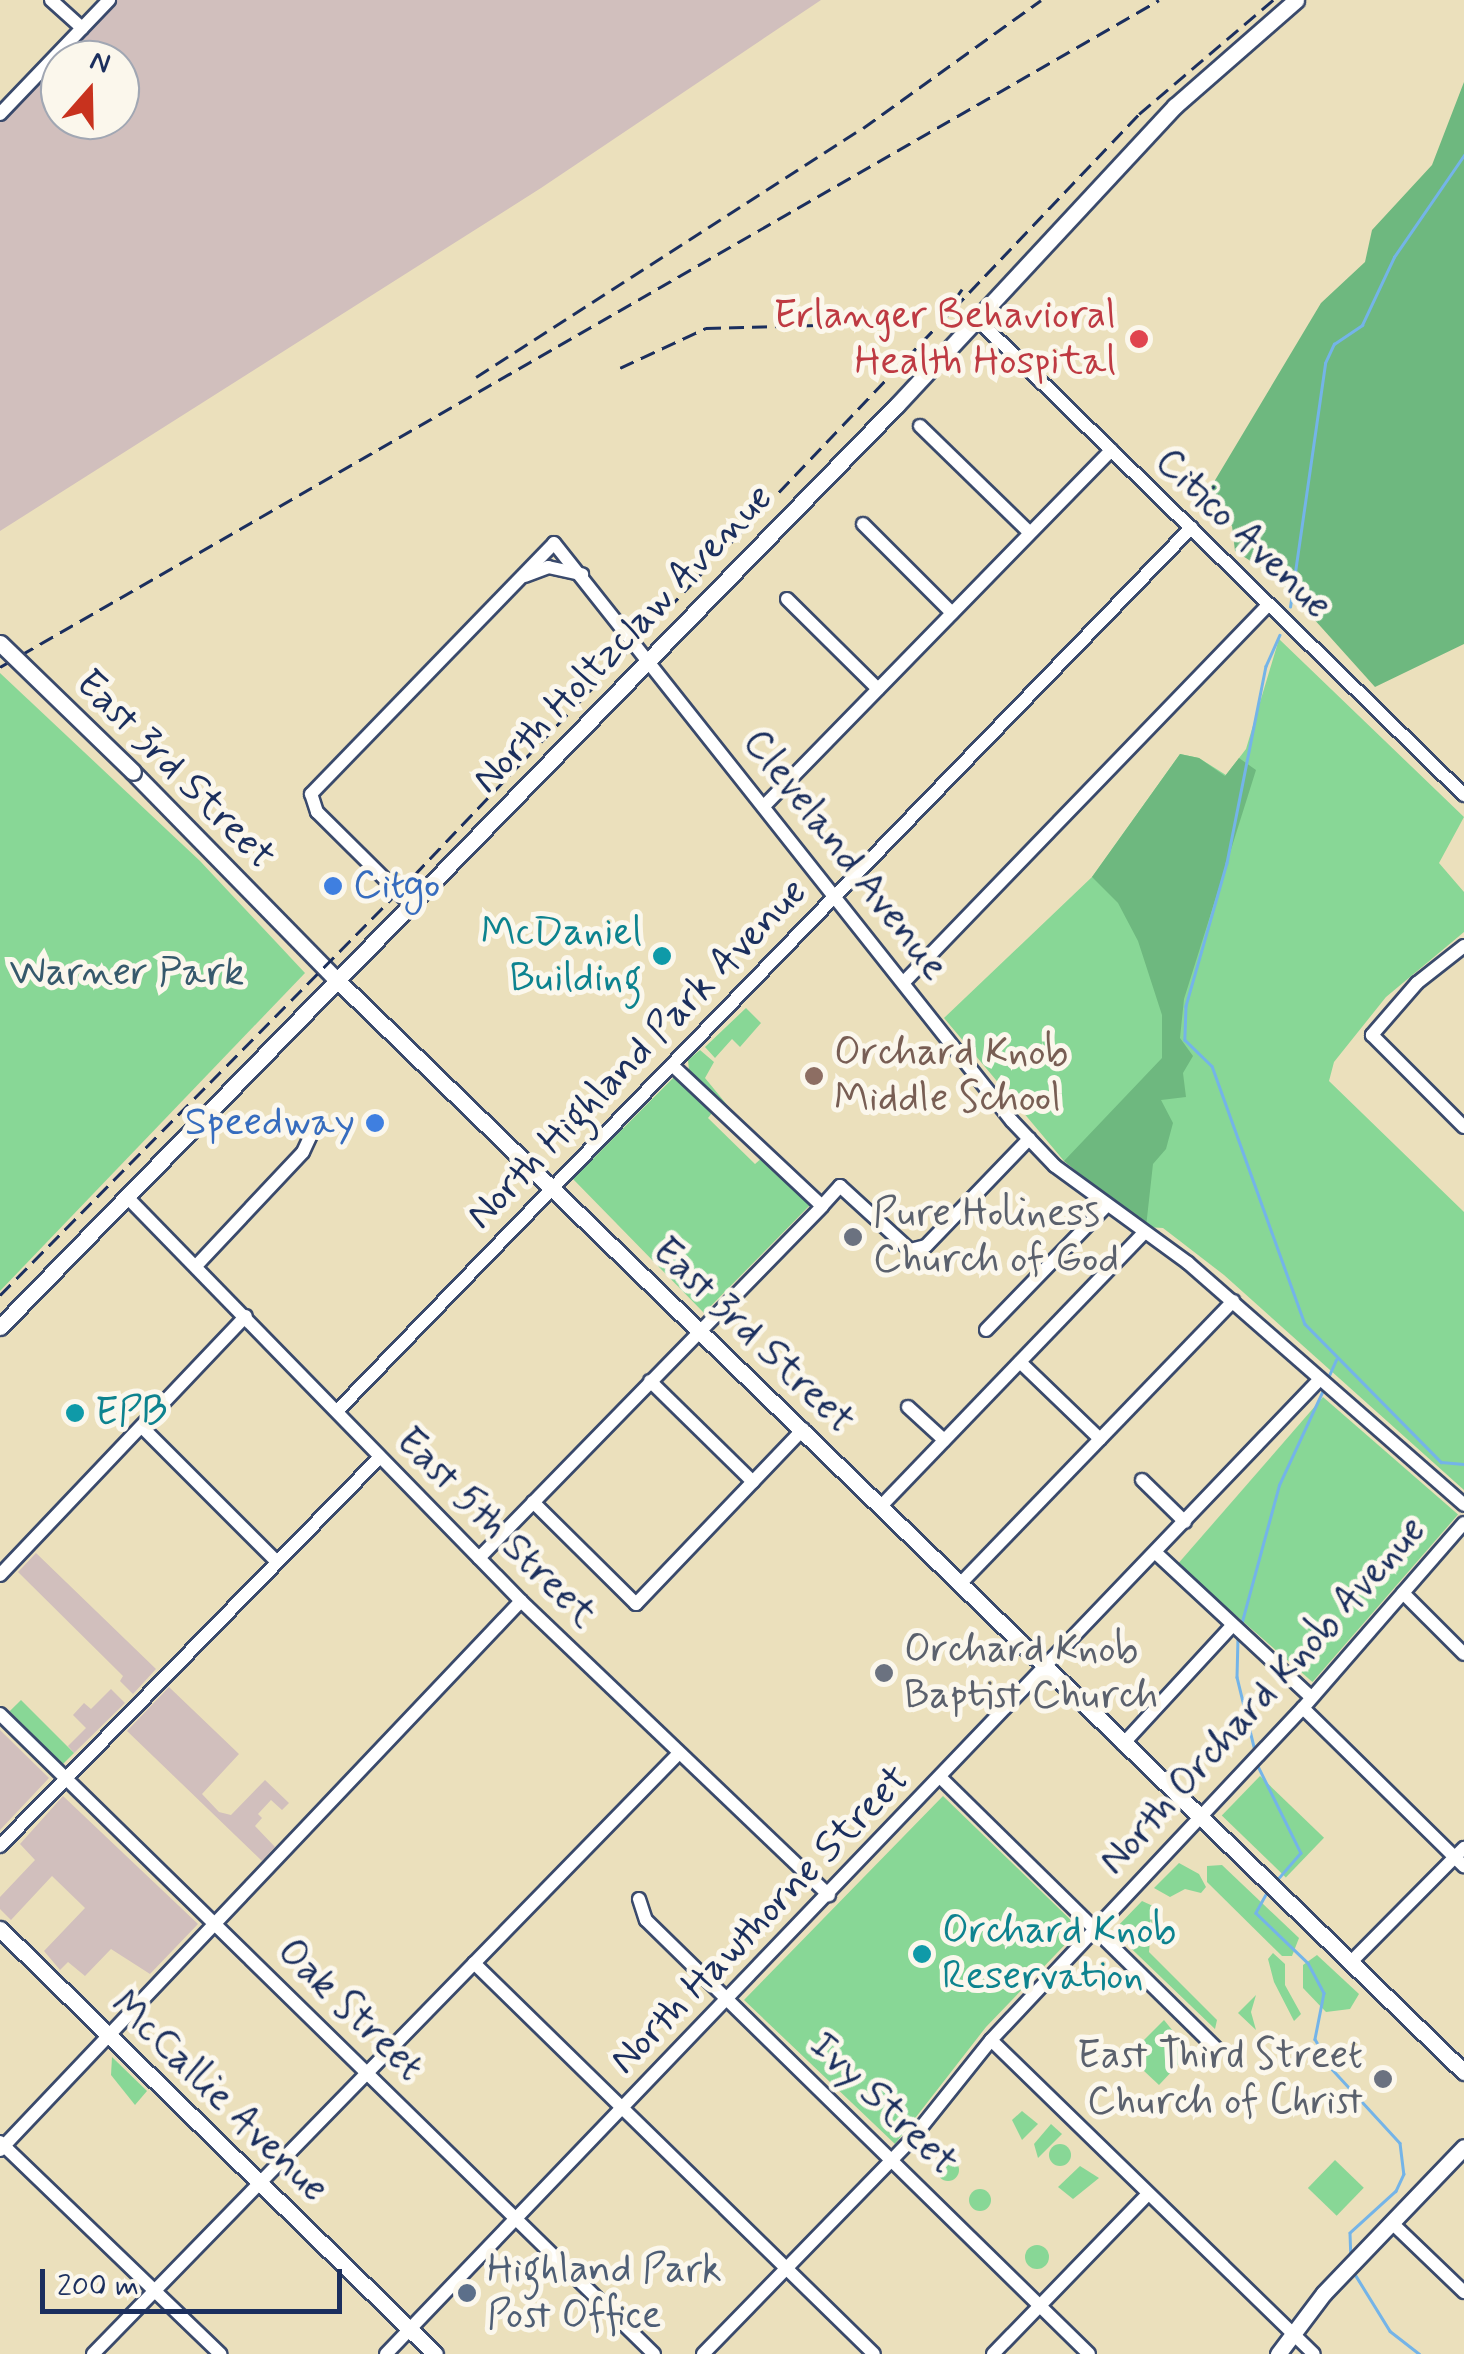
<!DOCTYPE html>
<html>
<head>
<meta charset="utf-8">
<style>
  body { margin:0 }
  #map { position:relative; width:1464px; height:2354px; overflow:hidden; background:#ebe0bc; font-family:Mynerve,sans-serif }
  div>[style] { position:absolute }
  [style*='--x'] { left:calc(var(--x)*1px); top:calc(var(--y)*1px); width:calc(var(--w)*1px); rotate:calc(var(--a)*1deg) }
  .industrial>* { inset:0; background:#d1bfbd }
  .green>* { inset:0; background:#88d796; transform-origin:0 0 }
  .round { border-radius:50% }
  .forest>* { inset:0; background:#6eb87f }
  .stream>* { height:2.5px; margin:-1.25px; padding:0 1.25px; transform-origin:1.25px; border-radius:1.25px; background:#74b4e8 }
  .roads { filter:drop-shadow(2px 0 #3a4a6c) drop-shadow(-2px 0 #3a4a6c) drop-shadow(0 2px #3a4a6c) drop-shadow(0 -2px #3a4a6c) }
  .minor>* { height:12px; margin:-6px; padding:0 6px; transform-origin:6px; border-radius:6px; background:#fff }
  .major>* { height:15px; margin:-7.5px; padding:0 7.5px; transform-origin:7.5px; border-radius:7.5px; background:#fff }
  .rail>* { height:2.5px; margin-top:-1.25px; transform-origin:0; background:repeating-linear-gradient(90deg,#1b2f5e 0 15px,transparent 0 23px) }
  .bridges { filter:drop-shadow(2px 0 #3a4a6c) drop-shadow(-2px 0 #3a4a6c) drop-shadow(0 2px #3a4a6c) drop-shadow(0 -2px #3a4a6c) }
  .major-bridge>* { height:15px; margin:-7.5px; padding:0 7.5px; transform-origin:7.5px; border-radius:7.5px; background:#fff }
  .dots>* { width:28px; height:28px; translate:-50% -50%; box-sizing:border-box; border:5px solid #fbf7ec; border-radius:50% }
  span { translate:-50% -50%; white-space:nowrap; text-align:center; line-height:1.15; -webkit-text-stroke:10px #fbf7ec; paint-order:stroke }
  .health-label { font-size:40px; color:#be3a42 }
  .right { translate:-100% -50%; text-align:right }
  .street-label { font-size:40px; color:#1b2f5e }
  .shop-label { font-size:40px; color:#366cbe }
  .left { translate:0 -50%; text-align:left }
  .culture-label { font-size:40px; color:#0d838f }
  .park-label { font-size:40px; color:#36596c }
  .education-label { font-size:40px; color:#785e54 }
  .worship-label { font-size:40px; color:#5b616d }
  .service-label { font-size:40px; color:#4e5e75 }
  .north { position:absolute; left:40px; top:40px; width:100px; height:100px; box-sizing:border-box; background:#fbf7ec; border:2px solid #a1a7b3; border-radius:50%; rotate:20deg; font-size:28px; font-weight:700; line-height:40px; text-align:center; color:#1b2f5e }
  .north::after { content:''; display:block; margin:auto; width:35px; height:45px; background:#c8321e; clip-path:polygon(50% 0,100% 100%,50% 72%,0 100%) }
  .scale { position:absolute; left:40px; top:2269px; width:302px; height:45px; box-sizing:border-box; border:5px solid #1b2f5e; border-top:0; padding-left:12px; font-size:30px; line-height:35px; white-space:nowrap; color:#1b2f5e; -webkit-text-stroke:8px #fbf7ec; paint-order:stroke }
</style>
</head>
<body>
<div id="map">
  <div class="industrial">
    <div style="clip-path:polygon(evenodd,110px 0,821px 0,541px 188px,0 531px,0 118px,110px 0,60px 60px,120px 60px,120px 120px,60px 120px,60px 60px)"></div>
    <div style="clip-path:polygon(36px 1553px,156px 1669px,133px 1694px,120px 1681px,123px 1676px,18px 1572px)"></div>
    <div style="clip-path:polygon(169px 1687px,239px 1754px,202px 1794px,219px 1812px,231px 1815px,265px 1780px,289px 1803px,282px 1810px,271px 1800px,258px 1814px,262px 1818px,255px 1826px,275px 1847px,262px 1861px,127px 1731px)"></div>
    <div style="clip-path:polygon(111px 1689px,125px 1703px,74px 1753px,68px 1746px,86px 1728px,73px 1715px,84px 1703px,91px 1709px)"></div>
    <div style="clip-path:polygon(0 1730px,49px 1778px,0 1830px)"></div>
    <div style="clip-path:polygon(63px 1796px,198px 1924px,150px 1974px,111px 1949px,85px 1976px,68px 1962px,60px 1970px,44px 1951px,85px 1908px,52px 1876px,11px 1920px,0 1909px,0 1897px,35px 1860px,20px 1844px)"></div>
  </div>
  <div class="green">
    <div style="clip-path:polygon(1279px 639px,1464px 817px,1439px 863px,1464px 892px,1464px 932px,1386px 997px,1334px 1062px,1329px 1081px,1464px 1212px,1464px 1490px,1224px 1275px,1163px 1228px,1146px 1227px,1064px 1161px,944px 1018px,1092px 877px,1180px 754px,1199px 758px,1226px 775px,1246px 749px)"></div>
    <div style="clip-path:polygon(0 673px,200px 861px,305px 973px,0 1291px)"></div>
    <div style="clip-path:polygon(746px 1008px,761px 1023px,740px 1047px,732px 1039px,715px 1058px,705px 1047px)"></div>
    <div style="clip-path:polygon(700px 1050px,714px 1062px,705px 1078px,737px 1117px,689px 1070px,688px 1060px)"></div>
    <div style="clip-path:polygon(677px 1074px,712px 1113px,708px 1118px,755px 1164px,763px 1157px,812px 1203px,704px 1313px,573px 1179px)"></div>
    <div style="left:1323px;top:1397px;width:179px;height:222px;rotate:41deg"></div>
    <div style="left:21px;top:1700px;width:75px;height:16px;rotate:45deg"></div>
    <div style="left:1260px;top:1776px;width:89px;height:55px;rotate:44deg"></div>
    <div style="clip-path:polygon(943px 1796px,1080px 1929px,986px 2027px,895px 2144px,744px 2000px)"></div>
    <div style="clip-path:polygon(1179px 1863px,1199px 1874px,1206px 1887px,1201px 1893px,1185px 1889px,1170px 1897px,1154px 1888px)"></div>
    <div style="clip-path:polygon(1222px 1865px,1299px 1938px,1292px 1956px,1282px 1956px,1207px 1882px,1207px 1866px)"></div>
    <div style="clip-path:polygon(1142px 1901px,1153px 1906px,1149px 1952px,1217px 2020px,1215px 2029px,1113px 1931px)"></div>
    <div style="clip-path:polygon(1273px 1953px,1285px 1964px,1285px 1985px,1301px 2014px,1294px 2021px,1274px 1982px,1268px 1959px)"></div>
    <div style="clip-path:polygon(1317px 1955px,1359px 1994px,1350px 2009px,1326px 2012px,1303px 1988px,1303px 1965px)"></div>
    <div style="clip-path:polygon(1256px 1995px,1251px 2012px,1256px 2030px,1238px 2013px)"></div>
    <div style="clip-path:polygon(1164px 2020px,1190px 2052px,1159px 2085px,1128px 2056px)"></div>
    <div style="clip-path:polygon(112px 2057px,147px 2091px,135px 2105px,111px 2075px)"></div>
    <div style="clip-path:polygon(1022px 2111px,1038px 2124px,1022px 2140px,1012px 2120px)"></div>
    <div style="clip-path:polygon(1051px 2124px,1062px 2134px,1038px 2158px,1034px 2144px)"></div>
    <div class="round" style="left:1049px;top:2144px;width:22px;height:22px"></div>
    <div class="round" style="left:937px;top:2159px;width:22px;height:22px"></div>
    <div style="left:1335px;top:2160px;width:40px;height:39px;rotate:44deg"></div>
    <div style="clip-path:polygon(1080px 2166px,1099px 2178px,1073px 2199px,1058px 2187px)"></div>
    <div class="round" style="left:969px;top:2189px;width:22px;height:22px"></div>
    <div class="round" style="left:1025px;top:2245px;width:24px;height:24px"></div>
  </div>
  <div class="forest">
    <div style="clip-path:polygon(1464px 82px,1464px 644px,1375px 687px,1277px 578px,1235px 551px,1232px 526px,1205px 497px,1321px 303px,1365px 262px,1372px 230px,1432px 165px)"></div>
    <div style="clip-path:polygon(1180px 754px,1199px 758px,1225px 776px,1239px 758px,1256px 770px,1184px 999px,1180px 1038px,1193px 1056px,1183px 1073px,1186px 1097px,1161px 1100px,1173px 1123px,1166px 1149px,1153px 1164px,1146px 1227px,1064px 1161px,1162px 1058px,1162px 1015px,1138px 941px,1118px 903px,1092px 877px)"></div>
  </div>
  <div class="stream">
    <div style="--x:1290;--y:607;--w:246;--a:-81.8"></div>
    <div style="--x:1325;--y:363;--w:21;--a:-65"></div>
    <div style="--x:1334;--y:344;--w:34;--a:-34"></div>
    <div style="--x:1362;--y:325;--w:75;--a:-64.8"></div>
    <div style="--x:1394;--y:257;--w:124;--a:-55.5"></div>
    <div style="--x:1280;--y:635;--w:34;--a:114"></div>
    <div style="--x:1266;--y:666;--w:201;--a:101.2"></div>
    <div style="--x:1227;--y:863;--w:149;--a:106"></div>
    <div style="--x:1186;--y:1006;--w:34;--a:92"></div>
    <div style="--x:1185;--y:1040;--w:37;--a:44"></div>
    <div style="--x:1212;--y:1066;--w:274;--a:70.2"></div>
    <div style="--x:1305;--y:1324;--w:194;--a:45.4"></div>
    <div style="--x:1441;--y:1462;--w:23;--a:5"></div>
    <div style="--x:1327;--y:1380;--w:22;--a:-66"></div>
    <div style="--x:1241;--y:1625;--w:145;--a:-74.8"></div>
    <div style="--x:1279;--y:1485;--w:107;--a:-65.1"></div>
    <div style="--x:1238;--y:1637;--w:40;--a:91.4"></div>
    <div style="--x:1237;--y:1677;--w:76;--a:76.3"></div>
    <div style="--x:1257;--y:1764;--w:99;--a:63.7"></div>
    <div style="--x:1301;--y:1853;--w:37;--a:131"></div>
    <div style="--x:1268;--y:1891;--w:25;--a:119"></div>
    <div style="--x:1256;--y:1913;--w:72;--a:43.9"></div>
    <div style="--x:1308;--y:1963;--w:34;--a:62"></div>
    <div style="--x:1324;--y:1993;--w:47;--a:101.1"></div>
    <div style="--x:1315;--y:2039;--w:34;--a:60"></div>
    <div style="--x:1332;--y:2069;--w:100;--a:47.4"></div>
    <div style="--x:1400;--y:2143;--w:31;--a:83"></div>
    <div style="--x:1404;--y:2174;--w:19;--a:115"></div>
    <div style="--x:1396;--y:2191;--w:62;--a:137.6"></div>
    <div style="--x:1350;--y:2233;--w:25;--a:88"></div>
    <div style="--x:1353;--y:2271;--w:70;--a:58.3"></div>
    <div style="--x:1390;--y:2331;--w:37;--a:38"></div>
  </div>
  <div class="roads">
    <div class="minor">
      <div style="--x:51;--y:0;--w:42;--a:42.1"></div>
      <div style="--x:0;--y:114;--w:158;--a:-46.3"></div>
      <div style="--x:977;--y:319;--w:681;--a:44.35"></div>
      <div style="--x:920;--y:426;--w:153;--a:44.2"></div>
      <div style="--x:863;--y:524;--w:126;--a:45"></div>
      <div style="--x:525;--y:576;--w:25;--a:-21"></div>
      <div style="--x:548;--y:567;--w:35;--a:12"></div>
      <div style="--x:787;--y:599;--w:128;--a:44.7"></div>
      <div style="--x:765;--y:805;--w:496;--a:-45.7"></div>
      <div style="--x:410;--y:904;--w:131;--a:-135.3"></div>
      <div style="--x:317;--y:812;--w:19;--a:-108"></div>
      <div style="--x:311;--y:794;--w:349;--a:-45.9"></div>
      <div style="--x:554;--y:543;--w:737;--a:51.61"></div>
      <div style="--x:1012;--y:1121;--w:62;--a:46.3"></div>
      <div style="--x:1055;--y:1166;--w:165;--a:36.1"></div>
      <div style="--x:1188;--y:1263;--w:367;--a:41.2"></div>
      <div style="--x:1464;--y:946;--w:60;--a:141.8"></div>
      <div style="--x:1417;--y:983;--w:69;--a:130.9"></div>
      <div style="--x:1372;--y:1035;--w:130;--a:45"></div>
      <div style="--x:904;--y:982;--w:525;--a:-46"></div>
      <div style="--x:672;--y:1065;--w:206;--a:43.2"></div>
      <div style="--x:822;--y:1206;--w:27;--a:-48"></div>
      <div style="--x:840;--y:1186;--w:95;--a:42.4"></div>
      <div style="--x:910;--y:1250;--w:16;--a:-14"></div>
      <div style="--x:926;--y:1246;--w:149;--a:-46.1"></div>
      <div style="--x:127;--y:1197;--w:564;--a:45.72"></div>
      <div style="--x:521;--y:1601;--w:426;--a:43.7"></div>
      <div style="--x:196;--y:1266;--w:156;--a:-46.8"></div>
      <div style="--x:303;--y:1152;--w:19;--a:-65"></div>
      <div style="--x:986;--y:1330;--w:171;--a:-45.9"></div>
      <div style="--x:1020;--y:1362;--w:111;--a:43.9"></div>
      <div style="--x:650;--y:1381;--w:144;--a:44.4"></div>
      <div style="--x:908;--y:1407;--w:49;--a:42.5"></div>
      <div style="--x:339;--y:1409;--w:1226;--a:-45.96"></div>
      <div style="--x:142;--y:1427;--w:190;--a:45"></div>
      <div style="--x:1142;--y:1480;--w:60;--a:44.3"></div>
      <div style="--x:533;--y:1502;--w:145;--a:44.7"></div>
      <div style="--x:636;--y:1604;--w:242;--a:-46.3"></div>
      <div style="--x:883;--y:1504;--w:376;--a:-46.1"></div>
      <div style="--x:1156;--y:1553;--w:212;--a:42.9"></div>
      <div style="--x:479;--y:1558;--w:491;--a:-45.7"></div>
      <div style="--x:0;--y:1575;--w:357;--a:-46.5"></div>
      <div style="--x:961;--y:1583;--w:392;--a:-46"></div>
      <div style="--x:1403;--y:1593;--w:86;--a:45"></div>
      <div style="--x:1303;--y:1708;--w:226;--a:44.5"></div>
      <div style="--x:0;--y:1714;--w:915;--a:44.38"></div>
      <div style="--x:1123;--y:1744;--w:161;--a:-47.3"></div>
      <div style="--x:942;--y:1779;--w:384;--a:44.5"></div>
      <div style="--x:0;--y:1846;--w:541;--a:-45.67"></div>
      <div style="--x:639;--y:1899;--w:22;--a:72"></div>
      <div style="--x:646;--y:1920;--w:620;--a:44.41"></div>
      <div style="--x:474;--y:1963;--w:559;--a:44.35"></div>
      <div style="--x:1350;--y:1963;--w:162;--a:-45.3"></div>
      <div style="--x:991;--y:2040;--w:450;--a:44.2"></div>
      <div style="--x:0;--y:2142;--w:306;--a:43.9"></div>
      <div style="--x:0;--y:2150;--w:757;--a:-46.5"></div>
      <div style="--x:1392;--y:2223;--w:100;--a:43.8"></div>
      <div style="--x:93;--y:2354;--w:839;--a:-45.72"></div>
      <div style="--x:386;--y:2354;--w:1350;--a:-46.23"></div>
      <div style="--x:703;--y:2354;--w:298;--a:-45.8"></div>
      <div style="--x:911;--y:2140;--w:128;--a:-51.3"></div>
      <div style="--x:991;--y:2040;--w:456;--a:-46.8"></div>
      <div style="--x:1303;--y:1708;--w:245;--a:-49"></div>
      <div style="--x:993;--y:2354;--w:221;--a:-45.9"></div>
    </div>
    <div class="major">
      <div style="--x:133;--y:772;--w:293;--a:45.6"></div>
      <div style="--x:338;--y:981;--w:1568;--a:44.1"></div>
      <div style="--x:0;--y:1327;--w:1286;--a:-45.79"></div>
      <div style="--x:897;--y:405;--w:408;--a:-47.1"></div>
      <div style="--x:1175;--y:106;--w:161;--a:-41.2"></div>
      <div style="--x:0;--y:1929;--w:608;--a:44.33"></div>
      <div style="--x:1278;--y:2354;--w:76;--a:-53"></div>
      <div style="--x:1324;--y:2293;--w:202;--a:-46.2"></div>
    </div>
  </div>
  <div class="rail">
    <div style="--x:620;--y:368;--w:95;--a:-24.9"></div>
    <div style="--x:706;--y:328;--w:187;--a:-1.5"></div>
    <div style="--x:893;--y:323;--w:66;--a:-21.2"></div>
    <div style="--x:955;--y:299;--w:12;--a:-55"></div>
    <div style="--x:476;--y:377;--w:460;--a:-32.8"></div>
    <div style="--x:863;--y:128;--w:219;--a:-35.7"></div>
    <div style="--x:0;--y:667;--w:1337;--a:-29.92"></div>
    <div style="--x:0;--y:1295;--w:566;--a:-45.36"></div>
    <div style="--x:398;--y:892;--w:1074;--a:-46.4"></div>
    <div style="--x:1139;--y:114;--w:176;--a:-40.4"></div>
  </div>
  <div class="bridges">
    <div class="major-bridge">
      <div style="--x:0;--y:643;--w:185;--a:44.1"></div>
    </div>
  </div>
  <div class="dots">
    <div style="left:1139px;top:339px;background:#e0444e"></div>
    <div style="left:333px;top:886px;background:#3f7fe0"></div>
    <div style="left:662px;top:956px;background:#0f9aa8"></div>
    <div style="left:814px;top:1076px;background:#8d6e63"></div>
    <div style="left:375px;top:1123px;background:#3f7fe0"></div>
    <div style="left:853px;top:1237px;background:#6b7280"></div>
    <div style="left:75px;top:1413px;background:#0f9aa8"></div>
    <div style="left:884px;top:1673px;background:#6b7280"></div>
    <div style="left:922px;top:1954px;background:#0f9aa8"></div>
    <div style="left:1383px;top:2079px;background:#6b7280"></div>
    <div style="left:467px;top:2293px;background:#5c6f8a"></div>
  </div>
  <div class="health-label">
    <span class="right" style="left:1116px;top:339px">Erlanger Behavioral<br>Health Hospital</span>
  </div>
  <div class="street-label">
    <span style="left:1243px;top:534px;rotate:44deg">Citico Avenue</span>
    <span style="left:623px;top:639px;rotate:-46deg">North Holtzclaw Avenue</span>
    <span style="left:175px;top:770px;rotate:45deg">East 3rd Street</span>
    <span style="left:845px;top:855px;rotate:52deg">Cleveland Avenue</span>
    <span style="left:637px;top:1054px;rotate:-46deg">North Highland Park Avenue</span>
    <span style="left:753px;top:1336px;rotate:44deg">East 3rd Street</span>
    <span style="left:496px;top:1528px;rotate:45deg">East 5th Street</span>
    <span style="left:1263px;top:1696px;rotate:-48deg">North Orchard Knob Avenue</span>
    <span style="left:760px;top:1920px;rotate:-46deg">North Hawthorne Street</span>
    <span style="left:350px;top:2010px;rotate:44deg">Oak Street</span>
    <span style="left:219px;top:2097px;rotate:44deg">McCallie Avenue</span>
    <span style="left:883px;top:2104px;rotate:44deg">Ivy Street</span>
  </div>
  <div class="shop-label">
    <span class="left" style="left:353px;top:886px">Citgo</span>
    <span class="right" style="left:355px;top:1123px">Speedway</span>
  </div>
  <div class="culture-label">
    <span class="right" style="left:642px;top:956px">McDaniel<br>Building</span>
    <span class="left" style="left:95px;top:1413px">EPB</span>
    <span class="left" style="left:942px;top:1954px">Orchard Knob<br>Reservation</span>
  </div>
  <div class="park-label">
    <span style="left:127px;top:973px">Warner Park</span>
  </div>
  <div class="education-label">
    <span class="left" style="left:834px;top:1076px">Orchard Knob<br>Middle School</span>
  </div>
  <div class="worship-label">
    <span class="left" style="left:873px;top:1237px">Pure Holiness<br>Church of God</span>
    <span class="left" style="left:904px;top:1673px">Orchard Knob<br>Baptist Church</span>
    <span class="right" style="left:1363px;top:2079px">East Third Street<br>Church of Christ</span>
  </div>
  <div class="service-label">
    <span class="left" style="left:487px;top:2293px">Highland Park<br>Post Office</span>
  </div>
  <div class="north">N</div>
  <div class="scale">200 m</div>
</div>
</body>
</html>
